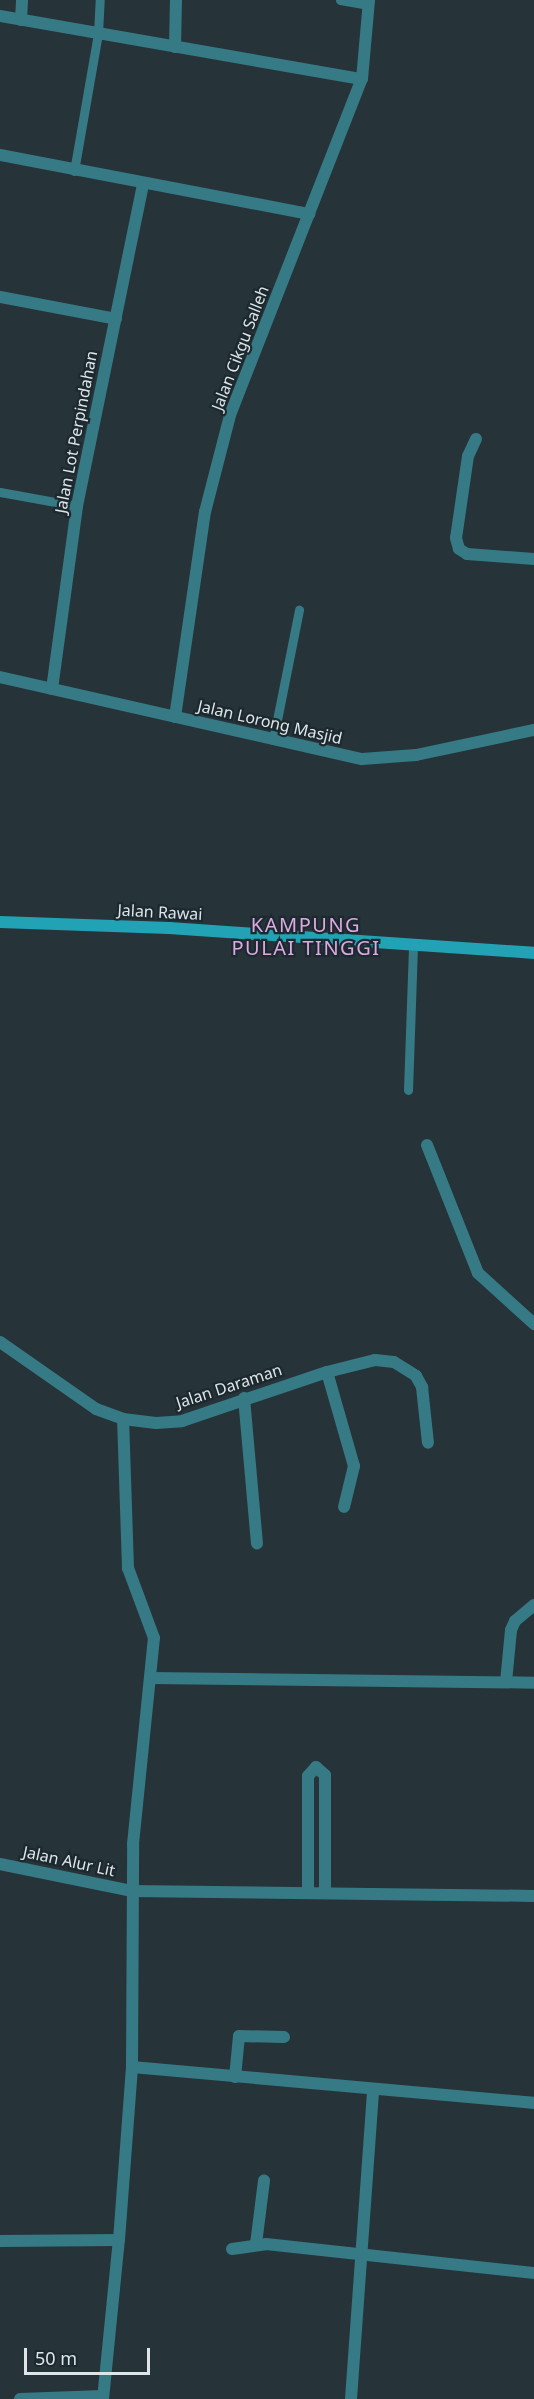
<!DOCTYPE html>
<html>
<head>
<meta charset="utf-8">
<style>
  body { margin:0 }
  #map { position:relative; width:534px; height:2399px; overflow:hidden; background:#263339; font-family:"Noto Sans",sans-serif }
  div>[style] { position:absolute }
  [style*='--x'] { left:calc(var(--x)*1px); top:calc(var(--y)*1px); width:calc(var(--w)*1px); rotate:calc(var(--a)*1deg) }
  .lane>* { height:9px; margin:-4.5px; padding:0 4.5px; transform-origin:4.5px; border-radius:4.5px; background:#367a85 }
  .street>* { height:12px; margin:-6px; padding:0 6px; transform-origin:6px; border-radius:6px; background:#367a85 }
  .secondary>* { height:12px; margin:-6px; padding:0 6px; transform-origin:6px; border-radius:6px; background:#22a3b5 }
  span { translate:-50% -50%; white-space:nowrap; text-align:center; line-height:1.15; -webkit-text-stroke:4.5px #1c292f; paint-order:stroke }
  .street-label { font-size:16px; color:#dde5e9 }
  .quarter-label { font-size:20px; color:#dea8e2; letter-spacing:1.5px }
  .scale { position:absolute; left:24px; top:2348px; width:126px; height:27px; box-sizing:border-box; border:3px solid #dde5e9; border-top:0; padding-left:8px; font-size:18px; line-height:21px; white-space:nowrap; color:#dde5e9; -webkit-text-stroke:4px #1c292f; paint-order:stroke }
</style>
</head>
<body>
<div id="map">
  <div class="lane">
    <div style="--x:340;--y:0;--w:28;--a:10"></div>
    <div style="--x:74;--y:171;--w:140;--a:-80.1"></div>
    <div style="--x:98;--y:33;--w:33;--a:-87"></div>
    <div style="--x:0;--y:492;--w:78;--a:10.3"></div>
    <div style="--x:273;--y:740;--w:133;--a:-78.7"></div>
    <div style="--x:408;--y:1090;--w:145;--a:-88"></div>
  </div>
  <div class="street">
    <div style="--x:0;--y:16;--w:367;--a:9.9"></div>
    <div style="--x:21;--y:20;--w:20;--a:-87"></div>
    <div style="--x:175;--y:47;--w:47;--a:-88.8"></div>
    <div style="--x:0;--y:155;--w:315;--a:10.8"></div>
    <div style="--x:0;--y:297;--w:118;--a:10.7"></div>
    <div style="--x:476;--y:439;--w:19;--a:115"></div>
    <div style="--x:468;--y:456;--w:83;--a:98.3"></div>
    <div style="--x:456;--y:538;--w:11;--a:75"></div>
    <div style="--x:459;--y:549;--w:9;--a:32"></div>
    <div style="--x:467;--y:554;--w:67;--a:4.3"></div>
    <div style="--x:0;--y:677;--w:371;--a:12.8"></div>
    <div style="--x:362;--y:759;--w:54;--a:-4.2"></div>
    <div style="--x:416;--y:755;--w:121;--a:-12"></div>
    <div style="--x:52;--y:689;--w:185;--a:-82.2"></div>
    <div style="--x:77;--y:506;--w:329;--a:-78.4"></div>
    <div style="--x:175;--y:717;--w:207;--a:-81.7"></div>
    <div style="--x:205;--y:512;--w:100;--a:-75.5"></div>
    <div style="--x:230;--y:415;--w:361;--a:-68.6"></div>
    <div style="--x:362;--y:79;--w:79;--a:-84.9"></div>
    <div style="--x:427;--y:1145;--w:138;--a:68.3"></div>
    <div style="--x:478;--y:1273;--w:76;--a:42.3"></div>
    <div style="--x:0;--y:1342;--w:117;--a:34.9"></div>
    <div style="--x:96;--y:1409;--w:29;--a:20"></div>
    <div style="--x:123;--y:1419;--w:33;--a:7"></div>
    <div style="--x:156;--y:1423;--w:26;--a:-4"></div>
    <div style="--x:182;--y:1421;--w:153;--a:-18.7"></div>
    <div style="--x:327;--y:1372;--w:49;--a:-14"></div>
    <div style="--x:375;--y:1360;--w:19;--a:6"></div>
    <div style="--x:394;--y:1362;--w:26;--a:32"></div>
    <div style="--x:416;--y:1376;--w:13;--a:61"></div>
    <div style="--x:422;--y:1387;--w:56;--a:83.9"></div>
    <div style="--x:327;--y:1372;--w:98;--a:74"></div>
    <div style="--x:354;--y:1466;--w:42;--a:103.7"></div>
    <div style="--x:244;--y:1398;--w:146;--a:84.9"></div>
    <div style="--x:151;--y:1678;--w:383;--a:0.7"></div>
    <div style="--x:506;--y:1682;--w:52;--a:-84.5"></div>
    <div style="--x:511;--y:1630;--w:10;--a:-66"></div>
    <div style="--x:515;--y:1621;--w:25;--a:-40"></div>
    <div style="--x:0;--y:1864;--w:134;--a:11.6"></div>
    <div style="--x:131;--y:1891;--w:403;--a:0.7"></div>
    <div style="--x:308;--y:1893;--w:117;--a:-90"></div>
    <div style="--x:308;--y:1776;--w:12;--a:-48"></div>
    <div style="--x:316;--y:1767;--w:12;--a:42"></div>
    <div style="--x:325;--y:1775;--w:118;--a:90"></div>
    <div style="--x:132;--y:2067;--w:404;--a:5.1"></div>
    <div style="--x:235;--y:2077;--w:41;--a:-84.4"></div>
    <div style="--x:239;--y:2036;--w:45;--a:1.3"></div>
    <div style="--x:0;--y:2241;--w:119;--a:-0.5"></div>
    <div style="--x:256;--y:2244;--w:64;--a:-82.8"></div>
    <div style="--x:232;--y:2249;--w:34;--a:-8"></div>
    <div style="--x:266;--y:2244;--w:270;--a:6.2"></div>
    <div style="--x:20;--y:2399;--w:83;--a:-2.1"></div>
    <div style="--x:103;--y:2399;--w:160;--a:-84.3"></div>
    <div style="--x:119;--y:2240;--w:173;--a:-85.7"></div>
    <div style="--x:132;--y:2067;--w:223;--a:-89.7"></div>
    <div style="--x:133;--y:1844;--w:207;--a:-84.2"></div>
    <div style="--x:154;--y:1638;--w:75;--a:-110.4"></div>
    <div style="--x:128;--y:1568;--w:149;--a:-91.9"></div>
    <div style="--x:351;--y:2399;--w:310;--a:-85.9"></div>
  </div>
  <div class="secondary">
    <div style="--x:0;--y:922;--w:169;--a:2"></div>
    <div style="--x:169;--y:928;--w:366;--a:3.9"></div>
  </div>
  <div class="street-label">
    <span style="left:240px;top:348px;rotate:-69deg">Jalan Cikgu Salleh</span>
    <span style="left:76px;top:432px;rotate:-79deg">Jalan Lot Perpindahan</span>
    <span style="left:270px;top:722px;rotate:13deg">Jalan Lorong Masjid</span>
    <span style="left:160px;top:912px;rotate:3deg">Jalan Rawai</span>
    <span style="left:229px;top:1386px;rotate:-18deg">Jalan Daraman</span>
    <span style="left:69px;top:1861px;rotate:12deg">Jalan Alur Lit</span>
  </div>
  <div class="quarter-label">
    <span style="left:306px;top:936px">KAMPUNG<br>PULAI TINGGI</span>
  </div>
  <div class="scale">50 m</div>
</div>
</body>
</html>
